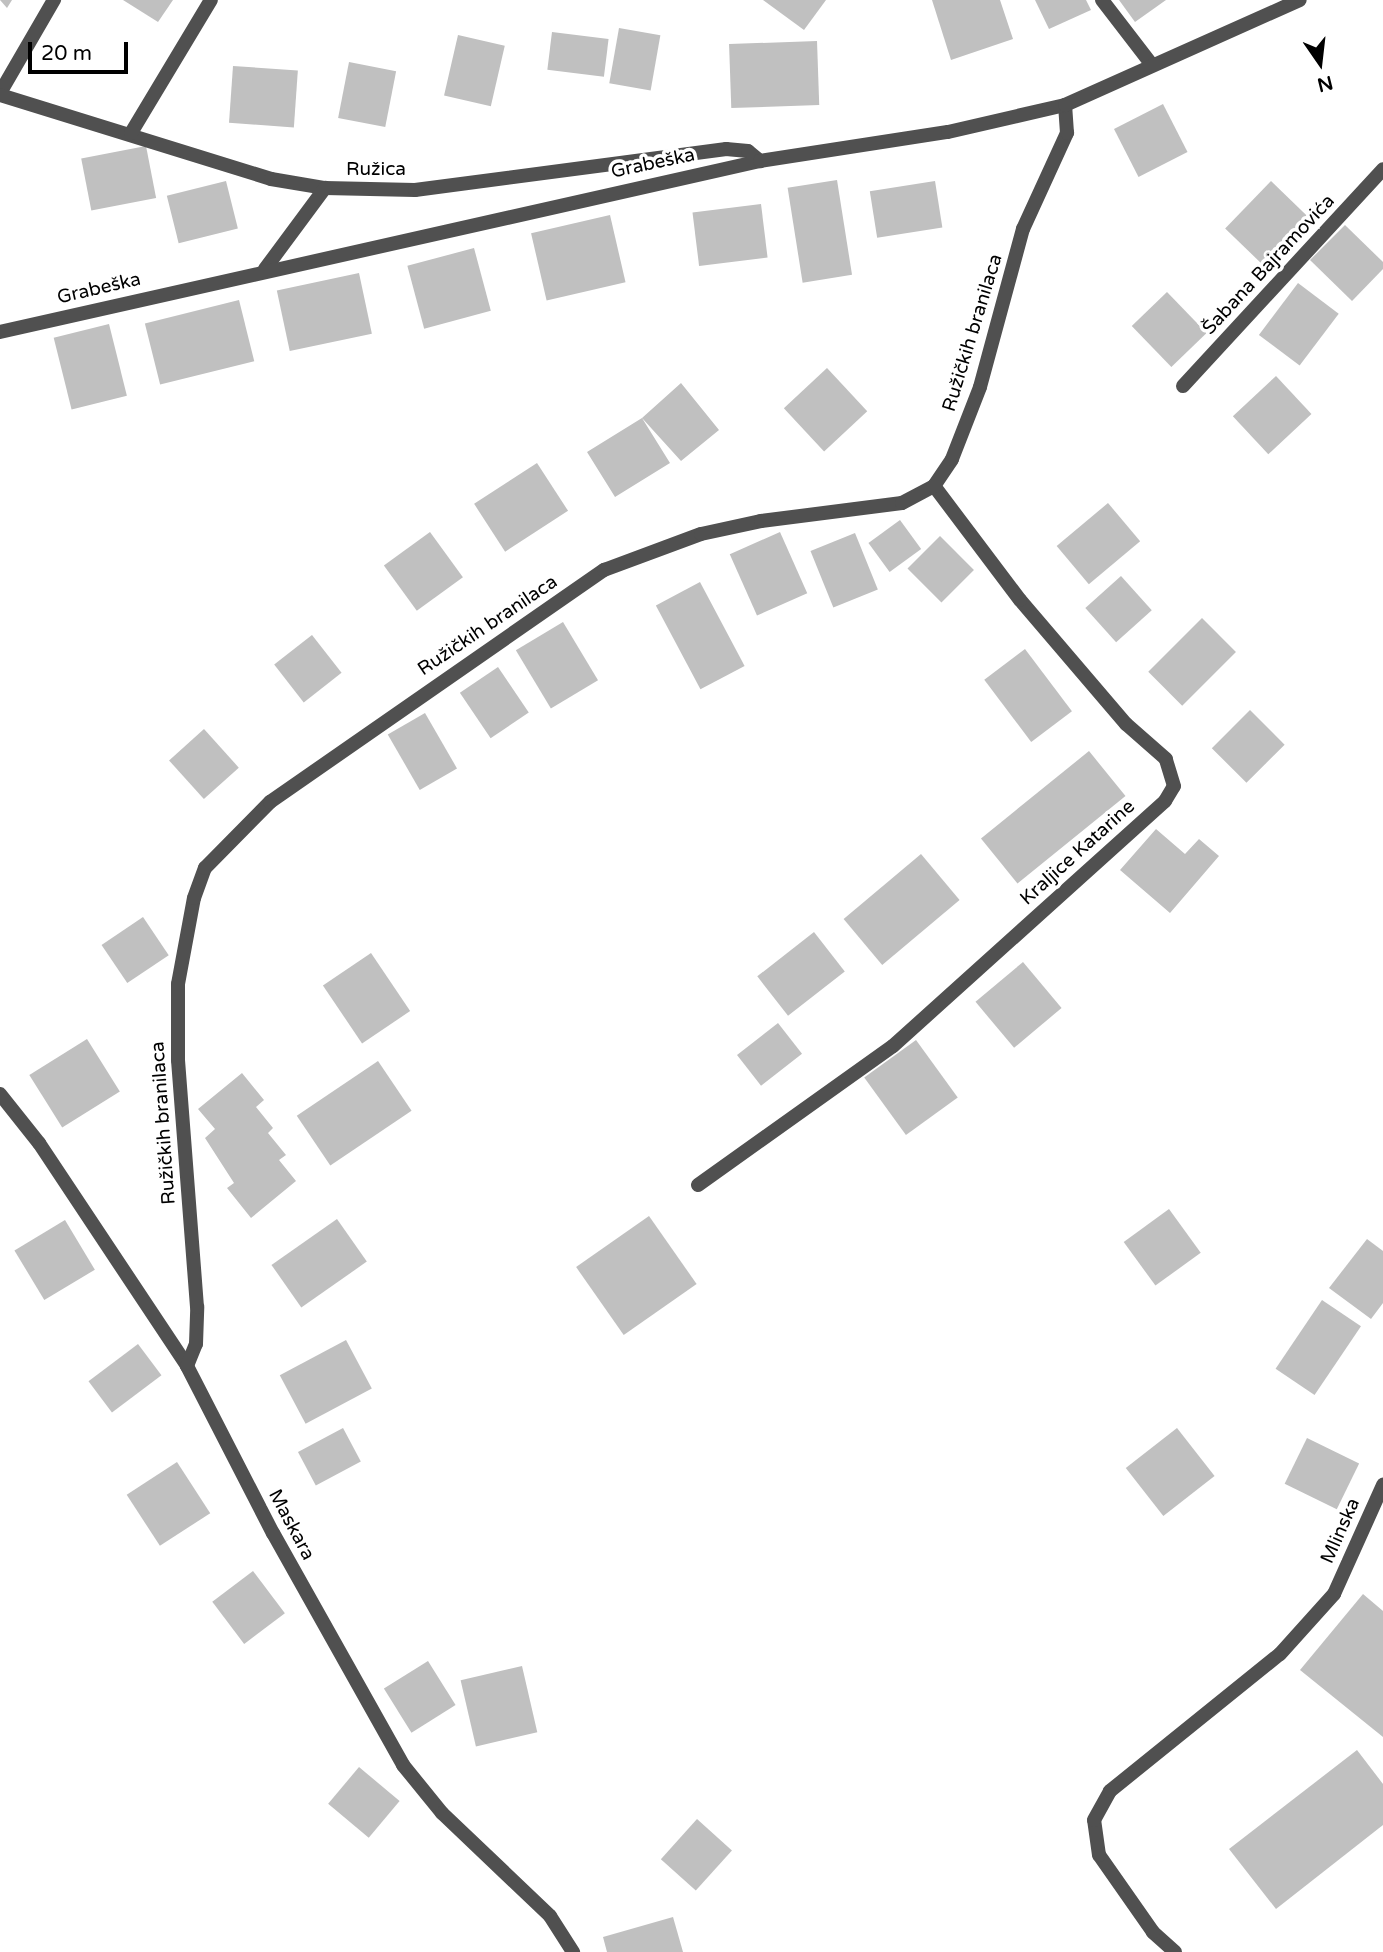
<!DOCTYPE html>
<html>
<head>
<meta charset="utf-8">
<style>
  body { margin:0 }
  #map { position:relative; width:1383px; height:1952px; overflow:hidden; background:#fff; font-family:"Varela Round",sans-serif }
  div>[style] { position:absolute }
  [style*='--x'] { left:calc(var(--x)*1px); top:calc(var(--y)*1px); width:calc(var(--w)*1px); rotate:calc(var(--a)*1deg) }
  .building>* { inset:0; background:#c0c0c0; transform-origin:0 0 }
  .minor>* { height:14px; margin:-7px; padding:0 7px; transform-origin:7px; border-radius:7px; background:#505050 }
  .tertiary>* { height:14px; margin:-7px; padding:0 7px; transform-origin:7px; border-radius:7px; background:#505050 }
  span { translate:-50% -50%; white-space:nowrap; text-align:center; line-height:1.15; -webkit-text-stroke:7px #fff; paint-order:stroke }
  .street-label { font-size:19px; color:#000 }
  .north { position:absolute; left:1285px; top:28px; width:70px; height:70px; -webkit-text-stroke:5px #fff; paint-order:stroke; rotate:166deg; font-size:19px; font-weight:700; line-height:28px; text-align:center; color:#000 }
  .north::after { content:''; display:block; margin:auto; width:24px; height:32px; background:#000; clip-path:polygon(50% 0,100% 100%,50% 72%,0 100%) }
  .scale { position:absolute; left:28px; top:42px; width:100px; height:32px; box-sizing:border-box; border:4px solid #000; border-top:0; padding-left:9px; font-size:21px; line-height:24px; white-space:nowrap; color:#000; -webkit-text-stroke:5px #fff; paint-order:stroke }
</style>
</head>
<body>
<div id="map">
  <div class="building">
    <div style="clip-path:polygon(0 0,12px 0,7px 8px)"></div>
    <div style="clip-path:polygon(123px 0,173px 0,158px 22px)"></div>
    <div style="clip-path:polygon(763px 0,826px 0,804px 30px)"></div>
    <div style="clip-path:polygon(932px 0,1000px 0,1013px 39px,951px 60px)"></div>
    <div style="clip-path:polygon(1035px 0,1086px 0,1091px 10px,1049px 29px)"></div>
    <div style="clip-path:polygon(1119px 0,1166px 0,1135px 22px)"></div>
    <div style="left:619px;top:28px;width:42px;height:56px;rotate:10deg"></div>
    <div style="left:552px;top:32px;width:57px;height:38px;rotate:7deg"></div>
    <div style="left:458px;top:35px;width:48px;height:62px;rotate:13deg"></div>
    <div style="left:817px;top:41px;width:64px;height:88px;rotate:88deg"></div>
    <div style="left:349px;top:62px;width:48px;height:57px;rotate:11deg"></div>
    <div style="left:233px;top:66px;width:65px;height:57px;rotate:4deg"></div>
    <div style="left:1163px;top:104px;width:54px;height:55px;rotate:63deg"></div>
    <div style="left:146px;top:146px;width:53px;height:66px;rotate:79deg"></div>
    <div style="left:837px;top:180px;width:96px;height:50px;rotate:81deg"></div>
    <div style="left:226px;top:181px;width:49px;height:61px;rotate:76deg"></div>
    <div style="left:935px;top:181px;width:47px;height:66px;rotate:81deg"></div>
    <div style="left:1271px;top:181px;width:55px;height:66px;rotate:44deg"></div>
    <div style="left:761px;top:204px;width:54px;height:69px;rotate:83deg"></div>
    <div style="left:610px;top:215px;width:69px;height:81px;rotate:77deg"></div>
    <div style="clip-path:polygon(1345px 225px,1383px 262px,1383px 269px,1352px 301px,1310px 260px)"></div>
    <div style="left:474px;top:248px;width:65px;height:69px;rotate:75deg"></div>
    <div style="left:359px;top:273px;width:62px;height:84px;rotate:78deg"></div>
    <div style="left:1298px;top:283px;width:51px;height:65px;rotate:37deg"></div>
    <div style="left:1167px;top:292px;width:57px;height:49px;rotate:46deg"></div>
    <div style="left:239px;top:300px;width:63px;height:97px;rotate:76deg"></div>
    <div style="left:109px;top:324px;width:74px;height:57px;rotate:76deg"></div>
    <div style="left:827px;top:368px;width:59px;height:59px;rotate:47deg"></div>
    <div style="left:1276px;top:376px;width:52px;height:59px;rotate:47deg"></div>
    <div style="clip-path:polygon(681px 383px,719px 430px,681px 461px,642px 418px,670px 463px,615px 497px,587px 452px,642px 418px)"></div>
    <div style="left:537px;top:463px;width:57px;height:75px;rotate:57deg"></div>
    <div style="left:1108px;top:503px;width:50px;height:67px;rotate:50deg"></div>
    <div style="left:900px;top:520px;width:36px;height:39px;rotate:54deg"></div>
    <div style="left:430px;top:532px;width:56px;height:57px;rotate:54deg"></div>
    <div style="left:780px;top:532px;width:67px;height:55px;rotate:66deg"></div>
    <div style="left:855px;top:533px;width:61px;height:48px;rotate:68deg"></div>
    <div style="left:940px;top:536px;width:48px;height:46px;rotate:45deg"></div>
    <div style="left:1121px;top:576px;width:46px;height:48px;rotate:48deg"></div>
    <div style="left:700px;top:582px;width:95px;height:50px;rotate:62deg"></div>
    <div style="left:1202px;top:618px;width:48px;height:76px;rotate:45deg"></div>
    <div style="left:563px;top:622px;width:68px;height:55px;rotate:59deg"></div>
    <div style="left:312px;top:635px;width:48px;height:48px;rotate:52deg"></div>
    <div style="left:1025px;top:649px;width:78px;height:51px;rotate:53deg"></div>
    <div style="left:498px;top:667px;width:55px;height:46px;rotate:56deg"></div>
    <div style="left:1250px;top:710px;width:49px;height:54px;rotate:45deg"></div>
    <div style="left:425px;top:713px;width:64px;height:43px;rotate:60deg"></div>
    <div style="left:204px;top:729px;width:52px;height:47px;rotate:48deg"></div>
    <div style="left:1089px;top:751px;width:58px;height:139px;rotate:51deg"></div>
    <div style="clip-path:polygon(1156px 829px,1185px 854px,1199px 839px,1219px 856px,1170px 913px,1120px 870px)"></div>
    <div style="left:921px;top:854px;width:60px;height:101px;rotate:50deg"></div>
    <div style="left:143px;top:917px;width:46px;height:50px;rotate:56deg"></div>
    <div style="left:814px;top:932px;width:50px;height:72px;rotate:52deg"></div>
    <div style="left:371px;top:953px;width:70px;height:58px;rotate:56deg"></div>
    <div style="left:1023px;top:962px;width:60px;height:62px;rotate:50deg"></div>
    <div style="left:778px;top:1023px;width:39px;height:52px;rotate:52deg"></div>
    <div style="left:87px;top:1039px;width:62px;height:68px;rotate:58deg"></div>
    <div style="left:916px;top:1040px;width:71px;height:64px;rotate:54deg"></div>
    <div style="left:378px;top:1061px;width:60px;height:98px;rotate:56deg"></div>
    <div style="clip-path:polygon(242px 1073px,264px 1100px,256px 1107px,273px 1128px,268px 1133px,286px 1155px,279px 1160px,296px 1181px,251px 1218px,227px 1188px,234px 1183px,205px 1138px,215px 1129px,198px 1109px)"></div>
    <div style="left:1169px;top:1209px;width:54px;height:56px;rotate:54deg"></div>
    <div style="left:649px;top:1216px;width:83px;height:89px;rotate:55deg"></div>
    <div style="left:337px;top:1219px;width:52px;height:80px;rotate:55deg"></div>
    <div style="left:65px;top:1220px;width:58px;height:59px;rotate:59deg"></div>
    <div style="clip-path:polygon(1367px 1239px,1383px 1251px,1383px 1303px,1371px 1319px,1329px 1288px)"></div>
    <div style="left:1322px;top:1300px;width:47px;height:83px;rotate:34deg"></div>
    <div style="left:346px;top:1340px;width:55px;height:75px;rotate:62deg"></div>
    <div style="left:138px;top:1344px;width:39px;height:62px;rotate:53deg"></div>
    <div style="left:343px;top:1428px;width:38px;height:51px;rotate:62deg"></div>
    <div style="left:1177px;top:1428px;width:61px;height:65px;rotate:52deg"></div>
    <div style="left:1307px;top:1438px;width:58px;height:51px;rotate:26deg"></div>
    <div style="left:177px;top:1462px;width:61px;height:60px;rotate:57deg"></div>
    <div style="left:253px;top:1571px;width:53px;height:51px;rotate:53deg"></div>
    <div style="clip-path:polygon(1363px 1594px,1383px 1611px,1383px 1737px,1300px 1670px)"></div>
    <div style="left:428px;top:1661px;width:52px;height:52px;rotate:58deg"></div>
    <div style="left:522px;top:1666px;width:68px;height:63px;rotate:77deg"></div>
    <div style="clip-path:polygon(1357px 1750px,1383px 1784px,1383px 1825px,1276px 1909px,1229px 1849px)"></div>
    <div style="left:359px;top:1767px;width:53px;height:48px;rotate:40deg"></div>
    <div style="left:697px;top:1819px;width:47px;height:54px;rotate:42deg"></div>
    <div style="clip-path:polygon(673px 1917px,683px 1952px,607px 1952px,603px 1937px)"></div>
  </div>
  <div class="minor">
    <div style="--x:1102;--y:0;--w:82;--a:52.4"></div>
    <div style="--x:0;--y:93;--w:108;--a:-59.9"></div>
    <div style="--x:0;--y:95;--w:284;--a:17.2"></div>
    <div style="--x:271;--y:179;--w:55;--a:9.5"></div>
    <div style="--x:325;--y:188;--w:90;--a:1.3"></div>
    <div style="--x:415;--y:190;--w:314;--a:-7.5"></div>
    <div style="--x:726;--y:149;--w:22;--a:5"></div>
    <div style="--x:748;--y:151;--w:16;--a:40"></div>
    <div style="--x:131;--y:133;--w:155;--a:-59"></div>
    <div style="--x:265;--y:269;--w:101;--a:-53.5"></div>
    <div style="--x:1183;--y:386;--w:295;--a:-47.3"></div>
    <div style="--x:0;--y:1094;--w:63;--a:51.5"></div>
    <div style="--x:39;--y:1143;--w:268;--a:56.4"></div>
    <div style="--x:187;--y:1366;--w:188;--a:62.8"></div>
    <div style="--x:273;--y:1533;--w:266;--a:60.7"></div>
    <div style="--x:403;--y:1765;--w:62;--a:50.9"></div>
    <div style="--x:442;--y:1813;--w:149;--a:43.6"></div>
    <div style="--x:550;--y:1916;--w:43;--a:57.4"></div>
    <div style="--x:698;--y:1185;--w:239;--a:-35.5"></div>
    <div style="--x:893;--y:1046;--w:366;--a:-42"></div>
    <div style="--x:1165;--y:801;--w:17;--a:-59"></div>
    <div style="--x:1174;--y:786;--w:28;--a:-107"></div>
    <div style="--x:1166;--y:759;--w:53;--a:-138.8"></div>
    <div style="--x:1126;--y:724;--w:163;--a:-130.5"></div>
    <div style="--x:1020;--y:600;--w:143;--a:-127"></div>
    <div style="--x:187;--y:1366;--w:24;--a:-68"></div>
    <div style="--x:196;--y:1344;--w:37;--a:-88"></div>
    <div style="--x:197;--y:1307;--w:248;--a:-94.4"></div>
    <div style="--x:178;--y:1060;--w:76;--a:-90"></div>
    <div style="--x:178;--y:984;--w:87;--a:-79.5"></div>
    <div style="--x:194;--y:898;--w:32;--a:-70"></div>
    <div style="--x:205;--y:868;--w:93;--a:-45.4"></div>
    <div style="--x:270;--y:802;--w:407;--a:-34.8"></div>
    <div style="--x:604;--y:570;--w:103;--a:-20.4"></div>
    <div style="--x:701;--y:534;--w:61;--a:-12.2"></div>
    <div style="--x:761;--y:521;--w:142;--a:-7.3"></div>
    <div style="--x:902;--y:503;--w:36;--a:-28"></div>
    <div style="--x:934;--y:486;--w:32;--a:-56"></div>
    <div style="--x:952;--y:459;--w:77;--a:-68.7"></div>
    <div style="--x:980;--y:387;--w:164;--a:-74.8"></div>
    <div style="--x:1023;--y:229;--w:106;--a:-65.4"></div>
    <div style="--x:1067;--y:133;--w:28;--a:-94"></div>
    <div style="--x:1175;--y:1952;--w:30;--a:-138"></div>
    <div style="--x:1153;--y:1932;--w:94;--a:-125"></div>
    <div style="--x:1099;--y:1855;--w:35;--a:-98"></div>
    <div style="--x:1094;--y:1820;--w:33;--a:-61"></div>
    <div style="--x:1110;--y:1791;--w:218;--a:-38.9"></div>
    <div style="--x:1280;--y:1654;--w:81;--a:-48"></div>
    <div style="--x:1334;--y:1594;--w:120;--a:-65.8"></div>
  </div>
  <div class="tertiary">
    <div style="--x:0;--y:332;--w:779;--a:-12.68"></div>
    <div style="--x:760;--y:161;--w:190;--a:-8.8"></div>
    <div style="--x:948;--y:132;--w:120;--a:-13"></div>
    <div style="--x:1065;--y:105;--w:257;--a:-24.1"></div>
  </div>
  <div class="street-label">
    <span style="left:653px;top:164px;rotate:-12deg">Grabeška</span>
    <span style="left:376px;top:170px">Ružica</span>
    <span style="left:1269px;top:265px;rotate:-47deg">Šabana Bajramovića</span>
    <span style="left:99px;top:289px;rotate:-13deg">Grabeška</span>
    <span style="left:973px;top:333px;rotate:-73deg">Ružičkih branilaca</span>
    <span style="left:488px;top:626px;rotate:-34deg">Ružičkih branilaca</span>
    <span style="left:1078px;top:853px;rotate:-42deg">Kraljice Katarine</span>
    <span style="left:164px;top:1123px;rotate:-94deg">Ružičkih branilaca</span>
    <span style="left:291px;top:1525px;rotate:62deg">Maskara</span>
    <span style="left:1341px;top:1531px;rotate:-66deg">Mlinska</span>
  </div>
  <div class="north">N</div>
  <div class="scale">20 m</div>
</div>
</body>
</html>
